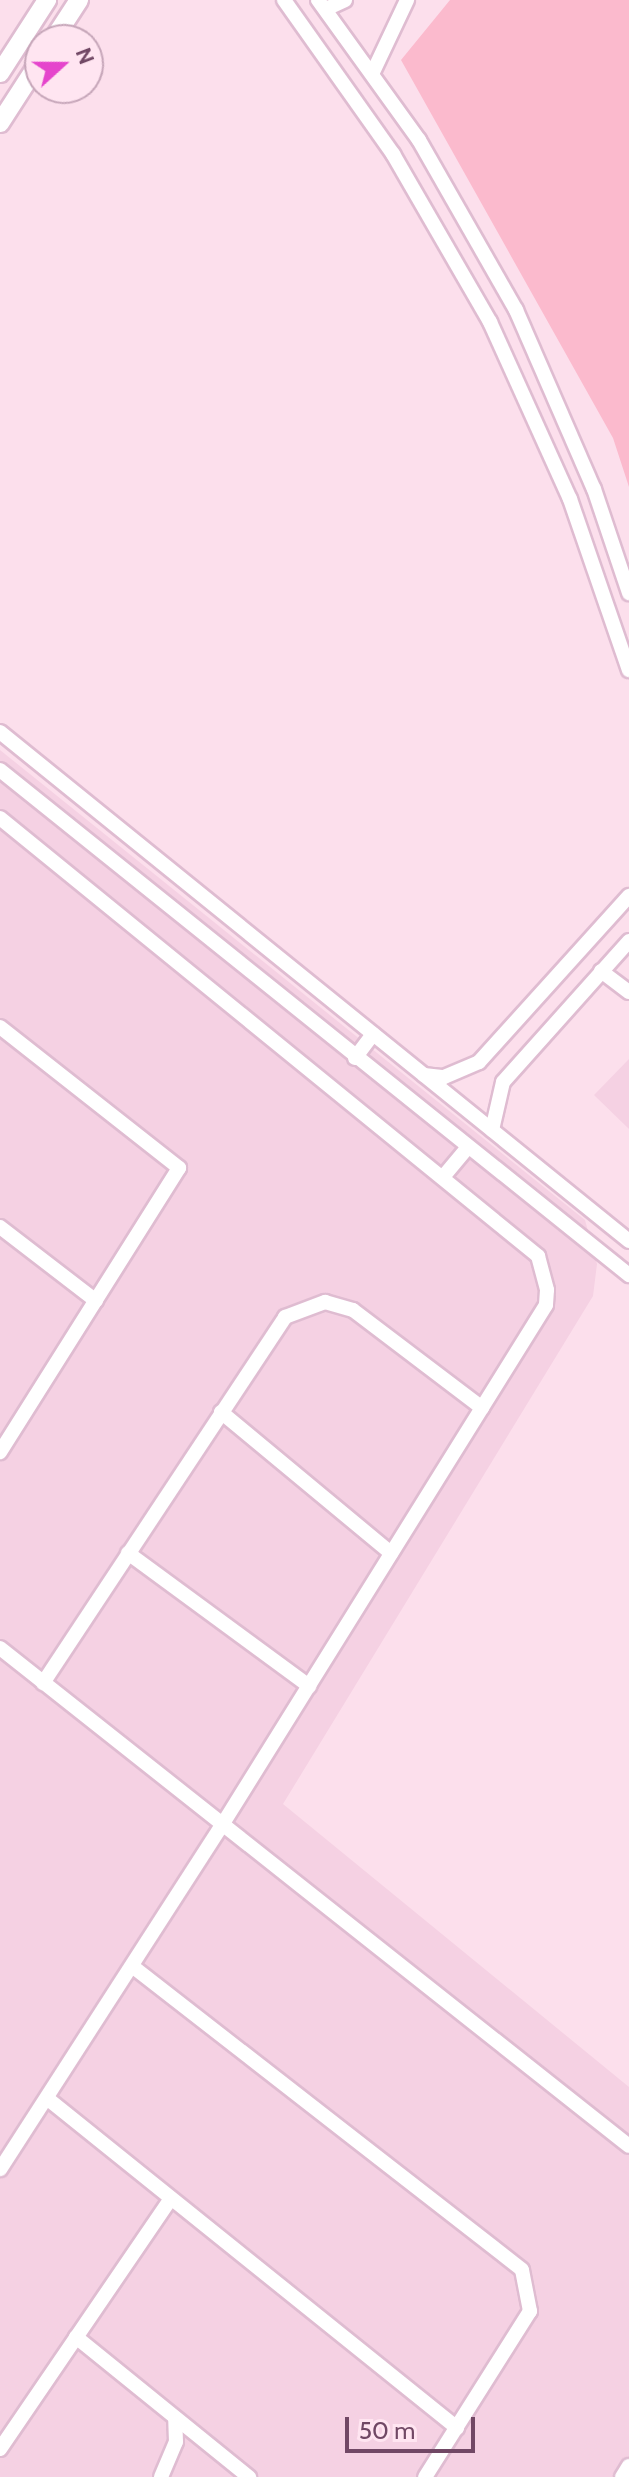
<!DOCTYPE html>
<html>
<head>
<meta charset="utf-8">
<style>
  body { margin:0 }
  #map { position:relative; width:629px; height:2477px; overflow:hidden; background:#fcdfec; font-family:Cabin,sans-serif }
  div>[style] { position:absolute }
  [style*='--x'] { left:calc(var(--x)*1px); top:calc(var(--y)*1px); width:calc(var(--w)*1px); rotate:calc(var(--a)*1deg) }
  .residential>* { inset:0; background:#f5d1e3 }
  .sand>* { inset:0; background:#fbbacd }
  .roads { filter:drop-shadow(2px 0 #dfbcd1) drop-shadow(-2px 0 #dfbcd1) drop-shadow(0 2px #dfbcd1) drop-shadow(0 -2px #dfbcd1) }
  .minor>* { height:14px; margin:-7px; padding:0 7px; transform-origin:7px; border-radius:7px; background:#fff }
  .tertiary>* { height:18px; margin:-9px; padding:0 9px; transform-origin:9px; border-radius:9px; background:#fff }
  span { translate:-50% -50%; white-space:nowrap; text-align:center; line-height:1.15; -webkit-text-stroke:6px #ffe5f1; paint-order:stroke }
  .north { position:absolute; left:24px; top:24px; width:80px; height:80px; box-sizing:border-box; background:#ffe5f1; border:2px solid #c6a6b9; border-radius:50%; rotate:69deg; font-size:22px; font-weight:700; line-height:32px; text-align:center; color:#714865 }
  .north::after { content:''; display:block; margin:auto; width:28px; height:36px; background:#e545cc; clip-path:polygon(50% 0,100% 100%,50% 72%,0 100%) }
  .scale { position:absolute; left:345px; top:2417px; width:130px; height:36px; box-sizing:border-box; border:4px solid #714865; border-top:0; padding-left:10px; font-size:24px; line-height:28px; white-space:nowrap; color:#714865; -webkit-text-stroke:6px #ffe5f1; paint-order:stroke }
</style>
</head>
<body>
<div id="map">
  <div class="residential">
    <div style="clip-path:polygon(0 750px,585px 1220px,597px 1264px,593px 1296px,283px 1804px,629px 2087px,629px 2477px,0 2477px)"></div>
    <div style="clip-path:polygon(629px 1059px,629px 1129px,594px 1095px)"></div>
  </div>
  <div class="sand">
    <div style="clip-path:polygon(450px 0,629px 0,629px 487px,613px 438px,401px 60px)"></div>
  </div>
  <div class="roads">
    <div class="minor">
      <div style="--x:284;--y:0;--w:189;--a:54.7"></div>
      <div style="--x:393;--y:154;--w:194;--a:60"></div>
      <div style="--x:490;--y:322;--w:194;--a:65.7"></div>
      <div style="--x:570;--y:499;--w:181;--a:71"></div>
      <div style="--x:318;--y:0;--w:173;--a:54.2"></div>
      <div style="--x:419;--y:140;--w:196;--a:60.3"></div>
      <div style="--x:516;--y:310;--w:195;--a:66.5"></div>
      <div style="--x:594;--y:489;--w:110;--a:71.4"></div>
      <div style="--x:326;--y:9;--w:21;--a:-25"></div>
      <div style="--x:373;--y:72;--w:80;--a:-64.7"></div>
      <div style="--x:0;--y:732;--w:809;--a:38.98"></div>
      <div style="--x:0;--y:770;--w:807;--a:38.76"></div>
      <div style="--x:0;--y:818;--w:694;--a:39.15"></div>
      <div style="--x:538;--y:1256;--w:35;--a:75"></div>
      <div style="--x:547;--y:1290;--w:15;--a:94"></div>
      <div style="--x:546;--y:1305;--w:609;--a:121.92"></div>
      <div style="--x:224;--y:1822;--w:413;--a:122.8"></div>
      <div style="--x:601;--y:971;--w:35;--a:37"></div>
      <div style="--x:0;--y:1027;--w:228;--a:38.2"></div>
      <div style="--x:179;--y:1168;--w:336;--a:122.2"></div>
      <div style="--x:355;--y:1058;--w:30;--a:-53"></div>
      <div style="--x:424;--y:1075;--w:20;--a:6"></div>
      <div style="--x:444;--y:1077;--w:38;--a:-23"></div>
      <div style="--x:479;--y:1062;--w:224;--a:-47.9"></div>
      <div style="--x:492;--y:1130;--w:49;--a:-77.1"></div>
      <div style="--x:503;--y:1082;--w:189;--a:-48.2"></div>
      <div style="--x:443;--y:1177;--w:39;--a:-50"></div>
      <div style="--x:0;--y:1227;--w:121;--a:37.6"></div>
      <div style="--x:221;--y:1412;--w:221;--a:39.7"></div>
      <div style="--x:128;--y:1553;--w:225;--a:36.3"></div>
      <div style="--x:0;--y:1648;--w:802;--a:38.37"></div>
      <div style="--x:43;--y:1683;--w:439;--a:-56.5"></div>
      <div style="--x:285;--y:1317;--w:43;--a:-20.6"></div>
      <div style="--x:325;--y:1302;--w:29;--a:16"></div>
      <div style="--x:353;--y:1310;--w:162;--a:37.2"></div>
      <div style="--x:132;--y:1966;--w:494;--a:37.9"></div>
      <div style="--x:522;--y:2270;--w:42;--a:79"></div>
      <div style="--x:530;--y:2311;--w:196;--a:122.3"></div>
      <div style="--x:48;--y:2099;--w:525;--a:38.81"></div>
      <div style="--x:76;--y:2337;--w:223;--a:39"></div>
      <div style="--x:0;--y:2449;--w:301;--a:-55.7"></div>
      <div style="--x:161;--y:2477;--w:38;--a:-67"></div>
      <div style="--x:176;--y:2442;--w:24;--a:-92"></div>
      <div style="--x:622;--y:2477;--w:13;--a:-58"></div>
    </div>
    <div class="tertiary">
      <div style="--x:53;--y:40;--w:48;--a:-57"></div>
      <div style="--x:0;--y:73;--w:87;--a:-57.2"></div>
      <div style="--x:0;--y:123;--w:74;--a:-57.2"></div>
    </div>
  </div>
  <div class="north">N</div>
  <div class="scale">50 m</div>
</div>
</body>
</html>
